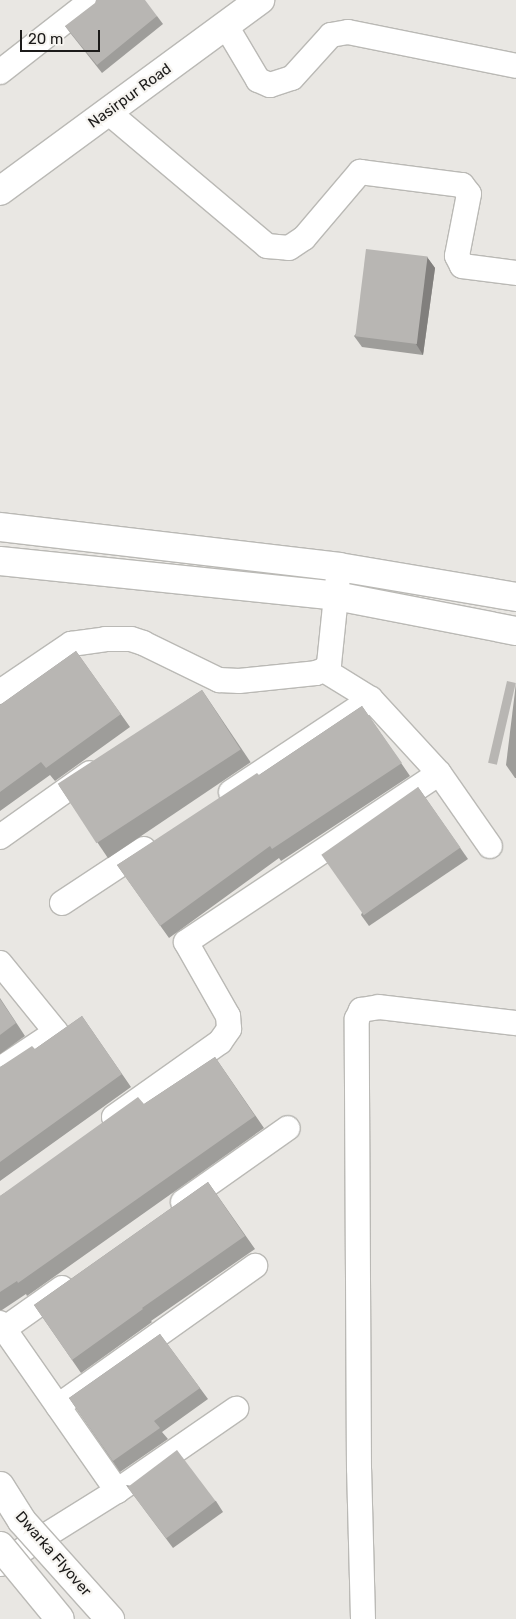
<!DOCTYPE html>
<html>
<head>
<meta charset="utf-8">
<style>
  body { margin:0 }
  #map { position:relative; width:516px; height:1619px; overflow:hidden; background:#e9e7e3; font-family:Rubik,sans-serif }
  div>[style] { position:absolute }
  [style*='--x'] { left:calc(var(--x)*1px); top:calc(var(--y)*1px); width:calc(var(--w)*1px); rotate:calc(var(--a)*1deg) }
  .roads { filter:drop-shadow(1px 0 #bab9b5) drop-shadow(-1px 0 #bab9b5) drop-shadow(0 1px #bab9b5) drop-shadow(0 -1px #bab9b5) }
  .minor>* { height:24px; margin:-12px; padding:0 12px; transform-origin:12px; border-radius:12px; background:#fff }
  .tertiary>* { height:28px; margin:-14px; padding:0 14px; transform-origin:14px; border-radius:14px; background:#fff }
  .bridges { filter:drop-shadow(1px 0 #bab9b5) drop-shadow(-1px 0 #bab9b5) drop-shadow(0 1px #bab9b5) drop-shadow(0 -1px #bab9b5) }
  .primary-bridge>* { height:28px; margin:-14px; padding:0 14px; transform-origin:14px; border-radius:14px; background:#fff }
  .wall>* { inset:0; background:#9e9d9a; transform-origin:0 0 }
  .shaded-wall>* { inset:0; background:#817f7d }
  .building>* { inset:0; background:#b8b6b3; transform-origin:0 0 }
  span { translate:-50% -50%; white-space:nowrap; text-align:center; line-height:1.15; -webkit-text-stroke:4.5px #f6f4f0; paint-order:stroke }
  .street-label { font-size:15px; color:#1c1b1a }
  .scale { position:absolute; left:20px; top:30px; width:80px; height:22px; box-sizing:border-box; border:2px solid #1c1b1a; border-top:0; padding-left:6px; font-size:15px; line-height:18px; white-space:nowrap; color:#1c1b1a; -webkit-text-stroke:4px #f6f4f0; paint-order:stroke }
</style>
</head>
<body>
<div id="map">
  <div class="roads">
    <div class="minor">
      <div style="--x:226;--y:26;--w:63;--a:59.3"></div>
      <div style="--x:258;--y:80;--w:13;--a:23"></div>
      <div style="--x:270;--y:85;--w:23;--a:-18"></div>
      <div style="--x:292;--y:78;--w:58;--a:-47.8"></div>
      <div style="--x:331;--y:35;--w:17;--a:-10"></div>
      <div style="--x:348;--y:32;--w:171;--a:11.4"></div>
      <div style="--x:0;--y:72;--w:117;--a:-38"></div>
      <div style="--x:108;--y:112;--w:208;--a:40.1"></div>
      <div style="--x:267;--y:246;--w:22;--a:5"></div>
      <div style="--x:289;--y:248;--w:18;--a:-34"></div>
      <div style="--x:304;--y:238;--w:87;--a:-49.7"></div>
      <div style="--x:360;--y:172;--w:103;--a:7.3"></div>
      <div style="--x:462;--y:185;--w:11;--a:52"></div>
      <div style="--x:469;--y:194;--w:63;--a:101"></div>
      <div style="--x:457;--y:256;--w:11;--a:63"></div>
      <div style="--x:462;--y:266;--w:54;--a:7.4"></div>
      <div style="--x:324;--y:670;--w:55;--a:31.7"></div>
      <div style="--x:371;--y:699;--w:100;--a:47.4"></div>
      <div style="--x:439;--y:773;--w:89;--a:55.1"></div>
      <div style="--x:0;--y:692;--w:86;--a:-34.1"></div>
      <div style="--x:71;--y:644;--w:34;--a:-8"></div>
      <div style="--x:105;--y:639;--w:26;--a:0"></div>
      <div style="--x:131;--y:639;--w:13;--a:18"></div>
      <div style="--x:143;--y:643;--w:85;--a:26"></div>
      <div style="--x:219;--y:680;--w:20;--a:3"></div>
      <div style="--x:239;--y:681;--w:77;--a:-5.9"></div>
      <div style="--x:316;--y:673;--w:9;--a:-21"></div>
      <div style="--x:324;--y:670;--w:8;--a:-50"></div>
      <div style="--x:329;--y:664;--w:98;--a:-84.1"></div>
      <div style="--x:231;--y:792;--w:168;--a:-33.6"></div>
      <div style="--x:0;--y:837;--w:110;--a:-35.4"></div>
      <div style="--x:62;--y:903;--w:98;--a:-33.4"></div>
      <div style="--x:0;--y:963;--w:89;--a:50.9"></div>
      <div style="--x:56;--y:1032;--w:67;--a:146.5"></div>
      <div style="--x:114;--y:1117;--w:130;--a:-35.3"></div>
      <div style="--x:220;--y:1042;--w:16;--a:-55"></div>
      <div style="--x:229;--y:1029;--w:13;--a:-94"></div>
      <div style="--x:228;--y:1016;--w:85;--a:-119.6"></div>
      <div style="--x:186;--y:942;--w:304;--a:-33.7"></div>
      <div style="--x:183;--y:1202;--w:128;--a:-35.2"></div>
      <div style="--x:0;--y:1323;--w:205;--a:55.1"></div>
      <div style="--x:4;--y:1329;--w:71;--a:-35.3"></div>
      <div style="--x:58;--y:1406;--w:242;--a:-35.4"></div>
      <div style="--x:0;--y:1564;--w:138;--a:-32"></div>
      <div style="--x:117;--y:1491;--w:145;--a:-34.6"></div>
      <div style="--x:363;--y:1619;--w:150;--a:-91.5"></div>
      <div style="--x:359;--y:1469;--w:450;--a:-90.3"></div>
      <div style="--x:357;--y:1019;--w:10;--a:-66"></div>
      <div style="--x:361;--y:1010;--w:18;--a:-9"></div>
      <div style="--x:379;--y:1007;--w:138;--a:6.7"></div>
    </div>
    <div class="tertiary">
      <div style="--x:0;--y:191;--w:323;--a:-36.3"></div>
      <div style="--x:0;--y:527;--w:341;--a:6.7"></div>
      <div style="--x:339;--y:567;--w:180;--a:9.6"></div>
      <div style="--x:0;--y:561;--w:338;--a:5.9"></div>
      <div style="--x:336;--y:596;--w:183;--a:11"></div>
    </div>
  </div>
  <div class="bridges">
    <div class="primary-bridge">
      <div style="--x:0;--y:1486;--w:41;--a:57.8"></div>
      <div style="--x:22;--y:1521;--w:132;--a:48.1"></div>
      <div style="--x:0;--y:1546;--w:94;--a:50.6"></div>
    </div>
  </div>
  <div class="wall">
    <div style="clip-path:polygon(157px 16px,163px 24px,102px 73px,71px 34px,65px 26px)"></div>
    <div style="clip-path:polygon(427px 257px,435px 268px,423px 355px,362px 347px,354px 336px)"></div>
    <div style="clip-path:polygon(76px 651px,130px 727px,55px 781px,50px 775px,0 811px,0 705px)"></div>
    <div style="clip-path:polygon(516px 683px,516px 778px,515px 778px,506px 765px)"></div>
    <div style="left:202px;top:690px;width:87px;height:172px;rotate:56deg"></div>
    <div style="clip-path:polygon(362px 706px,410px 776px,281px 861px,279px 858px,169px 938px,117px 865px,259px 775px)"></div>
    <div style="clip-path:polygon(418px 787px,468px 859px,369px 926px,361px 915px)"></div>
    <div style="clip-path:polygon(0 998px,25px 1036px,0 1054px)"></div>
    <div style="clip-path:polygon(82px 1016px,131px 1087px,0 1181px,0 1067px,35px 1049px)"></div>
    <div style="clip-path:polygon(215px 1057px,264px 1128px,27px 1296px,26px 1294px,2px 1310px,0 1310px,0 1196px,144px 1104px)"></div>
    <div style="clip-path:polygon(208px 1182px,255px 1249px,151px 1321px,152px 1322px,81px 1373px,34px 1305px)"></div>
    <div style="clip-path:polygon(160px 1334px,208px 1399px,162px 1432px,168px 1439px,120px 1472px,69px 1398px)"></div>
    <div style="clip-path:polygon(126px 1485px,216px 1501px,223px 1512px,173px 1548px)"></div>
  </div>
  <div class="shaded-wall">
    <div style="clip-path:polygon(427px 257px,435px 268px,423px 355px,416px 344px)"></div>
  </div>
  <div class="building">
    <div style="clip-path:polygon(96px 0,145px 0,157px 16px,97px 65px,65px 26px,95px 3px)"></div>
    <div style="left:366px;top:249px;width:62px;height:88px;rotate:7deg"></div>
    <div style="clip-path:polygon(76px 651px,121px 714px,46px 768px,41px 762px,0 792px,0 705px)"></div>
    <div style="left:507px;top:681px;width:9px;height:84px;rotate:13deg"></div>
    <div style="left:202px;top:690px;width:71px;height:172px;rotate:57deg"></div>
    <div style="clip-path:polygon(362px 706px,402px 763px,272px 849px,270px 846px,160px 926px,117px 865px,257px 773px,259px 775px)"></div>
    <div style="left:418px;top:787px;width:74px;height:118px;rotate:55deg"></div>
    <div style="clip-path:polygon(0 999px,16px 1023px,0 1035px)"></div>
    <div style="clip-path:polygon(82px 1016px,122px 1074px,0 1162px,0 1067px,32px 1046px,35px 1049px)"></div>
    <div style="clip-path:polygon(215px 1057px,255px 1116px,18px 1283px,17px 1281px,0 1292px,0 1196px,138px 1097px,144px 1104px)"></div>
    <div style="clip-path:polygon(208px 1182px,245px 1236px,142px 1308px,143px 1309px,72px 1360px,34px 1305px)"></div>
    <div style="clip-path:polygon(160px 1334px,200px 1388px,154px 1421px,160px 1428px,113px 1461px,69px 1398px)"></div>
    <div style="left:177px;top:1450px;width:64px;height:62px;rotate:53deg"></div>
  </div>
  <div class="street-label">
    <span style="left:130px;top:96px;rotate:-36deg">Nasirpur Road</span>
    <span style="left:53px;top:1554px;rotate:49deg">Dwarka Flyover</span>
  </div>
  <div class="scale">20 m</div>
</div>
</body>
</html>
